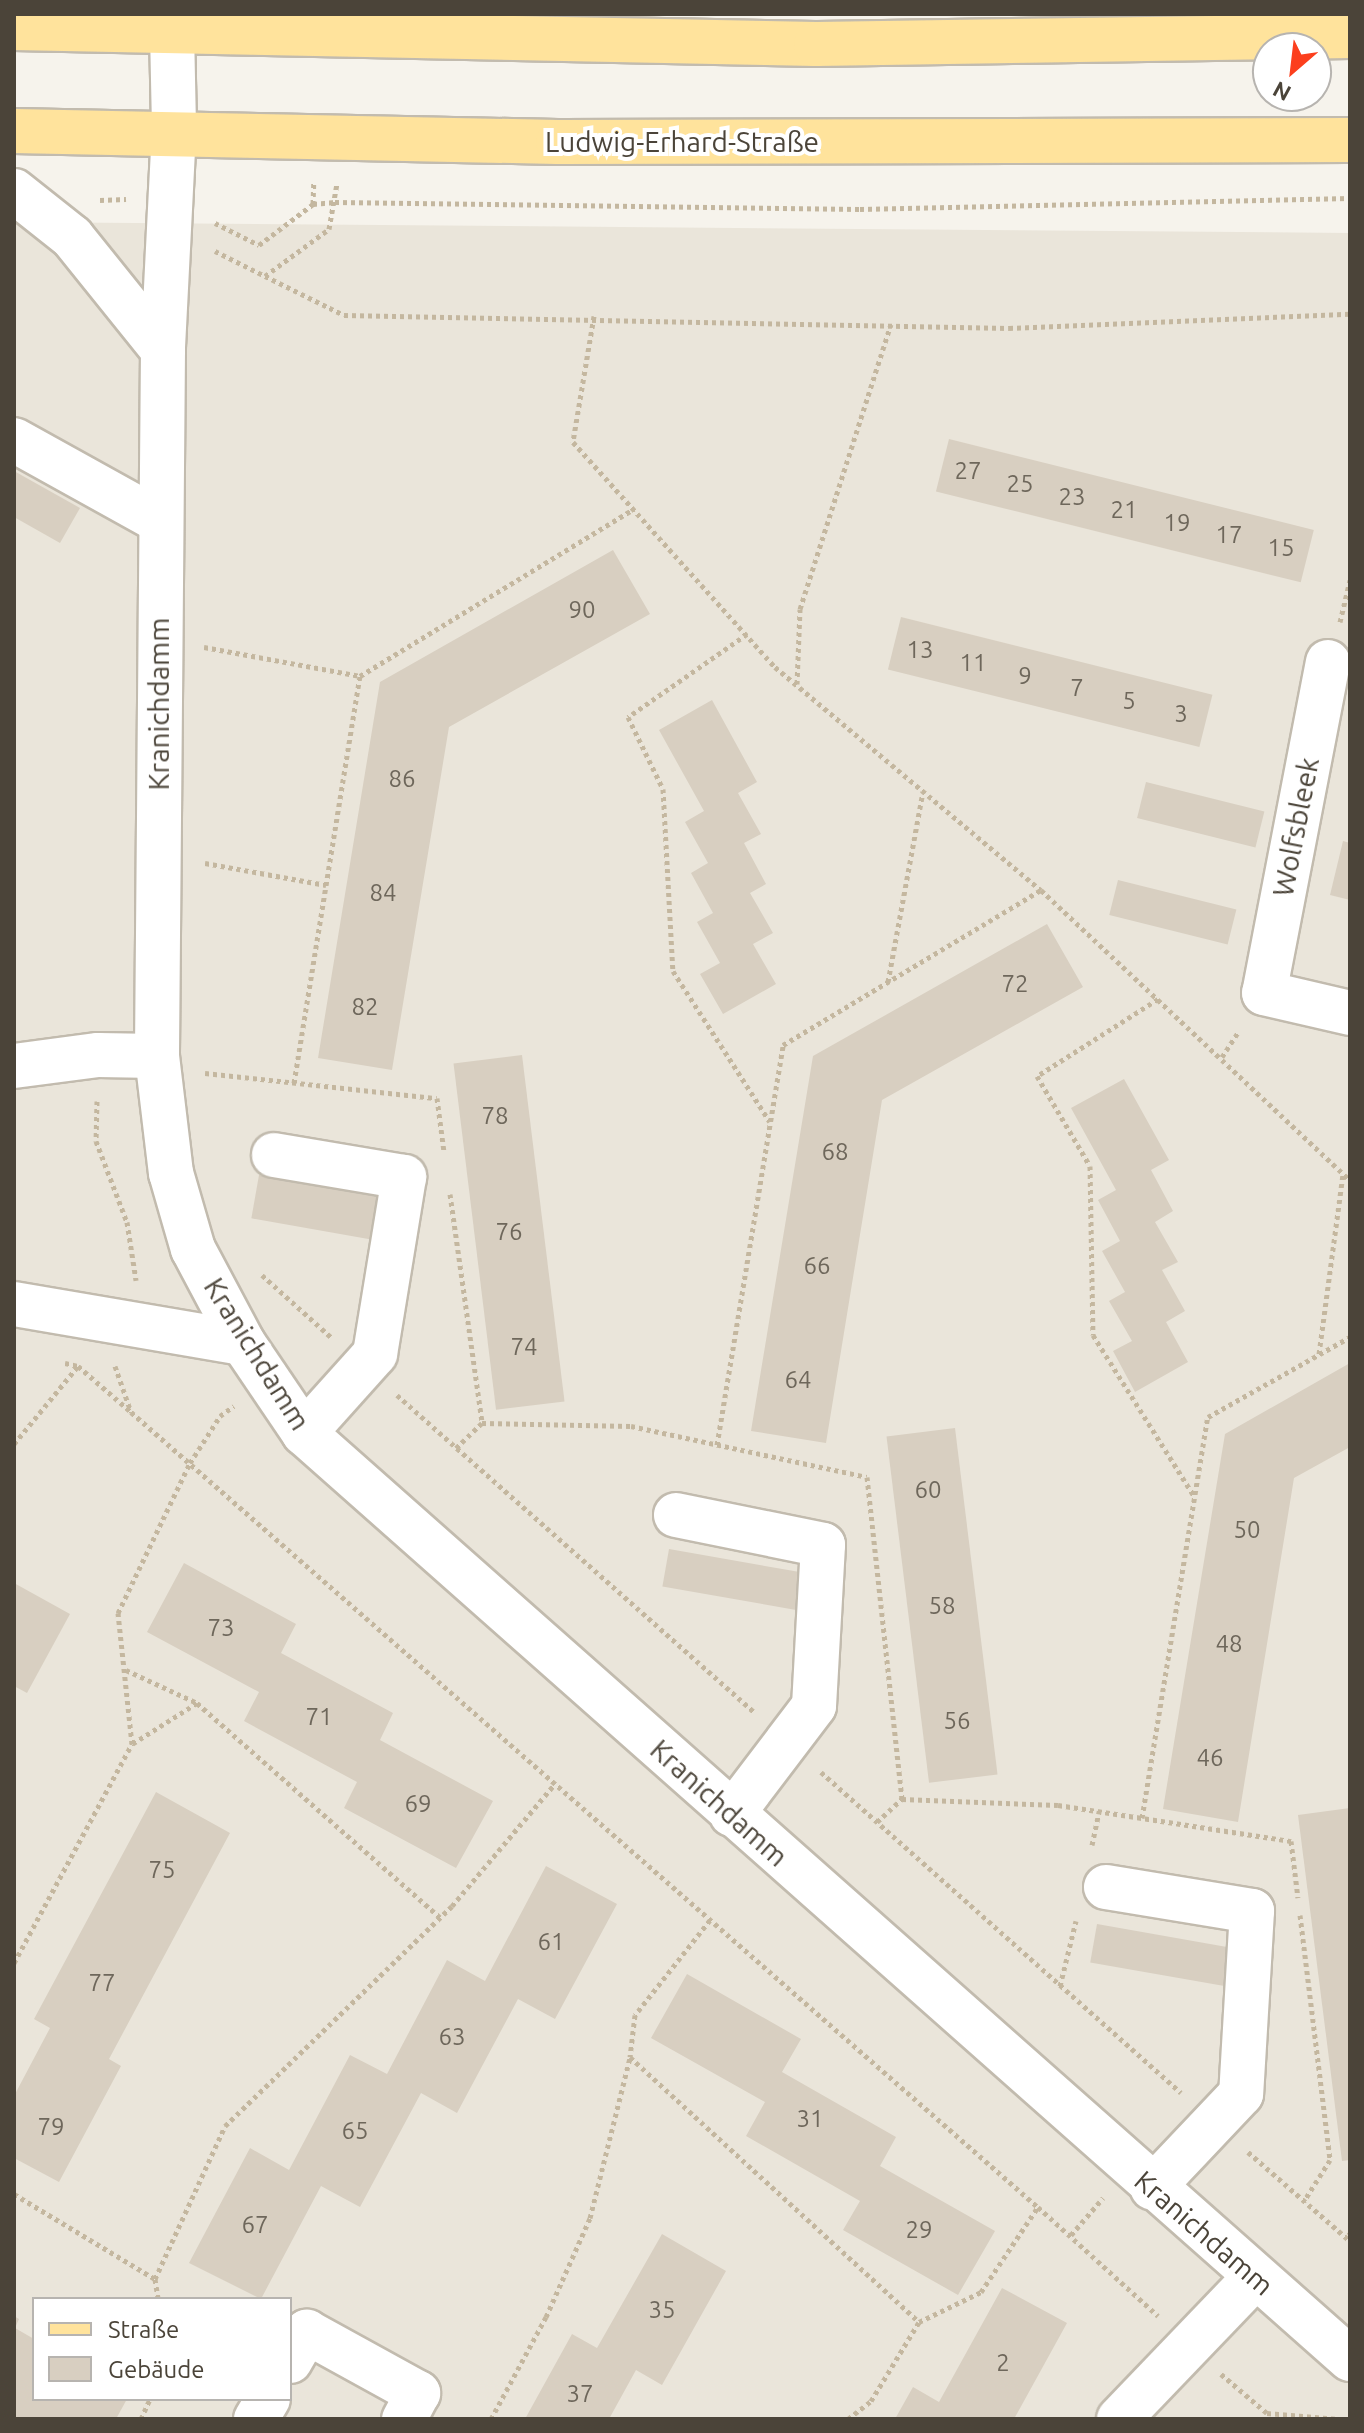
<!DOCTYPE html>
<html>
<head>
<meta charset="utf-8">
<style>
  body { margin:0 }
  #map { position:relative; width:1364px; height:2433px; overflow:hidden; background:#f6f3ec; font-family:Ubuntu,sans-serif }
  div>[style] { position:absolute }
  [style*='--x'] { left:calc(var(--x)*1px); top:calc(var(--y)*1px); width:calc(var(--w)*1px); rotate:calc(var(--a)*1deg) }
  .residential>* { inset:0; background:#eae5da }
  .building>* { inset:0; background:#d8cfc1; transform-origin:0 0 }
  .path>* { height:5px; margin-top:-2.5px; transform-origin:0; background:repeating-linear-gradient(90deg,#c4b79f 0 4px,transparent 0 8px) }
  .roads { filter:drop-shadow(2px 0 #c2bbae) drop-shadow(-2px 0 #c2bbae) drop-shadow(0 2px #c2bbae) drop-shadow(0 -2px #c2bbae) }
  .minor>* { height:44px; margin:-22px; padding:0 22px; transform-origin:22px; border-radius:22px; background:#fff }
  .major>* { height:44px; margin:-22px; padding:0 22px; transform-origin:22px; border-radius:22px; background:#ffe39c }
  span { translate:-50% -50%; white-space:nowrap; text-align:center; line-height:1.15; -webkit-text-stroke:8px #fff; paint-order:stroke }
  .number-label { font-size:24px; color:#6e675b }
  .number-label span { -webkit-text-stroke-width:0 }
  .street-label { font-size:28px; color:#4b4439 }
  .frame { position:absolute; inset:0; border:16px solid #4b4439; pointer-events:none }
  .legend { position:absolute; left:32px; top:2297px; width:260px; height:104px; box-sizing:border-box; background:#fff; border:2px solid #b7b4b0; margin:0; padding:10px 14px; list-style:none; font-size:24px; color:#4b4439 }
  .legend li { display:flex; align-items:center; gap:16px; height:40px }
  .legend b { width:40px; border:2px solid #b7b4b0 }
  .north { position:absolute; left:1252px; top:32px; width:80px; height:80px; box-sizing:border-box; background:#fff; border:2px solid #b7b4b0; border-radius:50%; rotate:208deg; font-size:22px; font-weight:700; line-height:32px; text-align:center; color:#4b4439 }
  .north::after { content:''; display:block; margin:auto; width:28px; height:36px; background:#fc3f1d; clip-path:polygon(50% 0,100% 100%,50% 72%,0 100%) }
</style>
</head>
<body>
<div id="map">
  <div class="residential">
    <div style="clip-path:polygon(evenodd,14px 222px,1350px 233px,1350px 2419px,14px 2419px,14px 222px,34px 2299px,290px 2299px,290px 2399px,34px 2399px,34px 2299px)"></div>
  </div>
  <div class="building">
    <div style="left:949px;top:439px;width:376px;height:54px;rotate:14deg"></div>
    <div style="clip-path:polygon(14px 471px,80px 508px,60px 543px,14px 517px)"></div>
    <div style="clip-path:polygon(613px 550px,650px 614px,449px 727px,392px 1070px,318px 1058px,380px 682px)"></div>
    <div style="left:901px;top:617px;width:321px;height:54px;rotate:14deg"></div>
    <div style="clip-path:polygon(712px 700px,757px 782px,738px 793px,761px 834px,744px 843px,766px 884px,750px 893px,773px 933px,753px 944px,776px 984px,723px 1014px,700px 974px,720px 963px,697px 922px,713px 913px,691px 873px,708px 863px,685px 822px,704px 811px,659px 730px)"></div>
    <div style="left:1146px;top:782px;width:122px;height:37px;rotate:14deg"></div>
    <div style="clip-path:polygon(1343px 841px,1350px 843px,1350px 900px,1330px 895px)"></div>
    <div style="left:1118px;top:880px;width:122px;height:36px;rotate:14deg"></div>
    <div style="clip-path:polygon(1047px 924px,1083px 987px,882px 1100px,826px 1443px,751px 1431px,813px 1056px)"></div>
    <div style="left:522px;top:1055px;width:349px;height:69px;rotate:83deg"></div>
    <div style="clip-path:polygon(1124px 1079px,1169px 1160px,1151px 1170px,1173px 1211px,1155px 1222px,1178px 1262px,1162px 1270px,1185px 1311px,1166px 1322px,1188px 1362px,1135px 1392px,1113px 1351px,1132px 1341px,1109px 1301px,1125px 1292px,1102px 1251px,1120px 1241px,1098px 1200px,1116px 1190px,1071px 1108px)"></div>
    <div style="left:259px;top:1175px;width:126px;height:44px;rotate:10deg"></div>
    <div style="clip-path:polygon(1350px 1363px,1350px 1447px,1294px 1478px,1238px 1822px,1163px 1809px,1225px 1434px)"></div>
    <div style="left:955px;top:1428px;width:349px;height:69px;rotate:83deg"></div>
    <div style="left:669px;top:1549px;width:143px;height:38px;rotate:10deg"></div>
    <div style="clip-path:polygon(184px 1563px,296px 1624px,281px 1653px,393px 1713px,380px 1740px,493px 1801px,456px 1868px,344px 1808px,357px 1782px,244px 1721px,259px 1692px,147px 1632px)"></div>
    <div style="clip-path:polygon(14px 1583px,70px 1614px,27px 1693px,14px 1686px)"></div>
    <div style="clip-path:polygon(156px 1792px,230px 1833px,109px 2059px,121px 2066px,59px 2182px,14px 2158px,14px 2096px,50px 2028px,34px 2019px)"></div>
    <div style="clip-path:polygon(1350px 1808px,1350px 2160px,1342px 2161px,1298px 1815px)"></div>
    <div style="clip-path:polygon(546px 1866px,617px 1904px,555px 2019px,518px 1999px,457px 2113px,421px 2093px,360px 2207px,321px 2186px,261px 2299px,189px 2263px,250px 2148px,289px 2170px,350px 2055px,387px 2074px,447px 1960px,485px 1981px)"></div>
    <div style="left:1097px;top:1924px;width:142px;height:39px;rotate:10deg"></div>
    <div style="clip-path:polygon(687px 1974px,801px 2039px,782px 2072px,896px 2137px,880px 2166px,995px 2231px,958px 2295px,843px 2230px,860px 2201px,746px 2136px,765px 2102px,651px 2038px)"></div>
    <div style="clip-path:polygon(662px 2234px,726px 2271px,662px 2385px,636px 2370px,609px 2419px,525px 2419px,572px 2334px,597px 2348px)"></div>
    <div style="clip-path:polygon(1002px 2288px,1067px 2323px,1014px 2419px,895px 2419px,913px 2387px,939px 2402px)"></div>
    <div style="clip-path:polygon(14px 2316px,19px 2319px,15px 2328px,34px 2339px,34px 2399px,127px 2399px,116px 2419px,14px 2419px)"></div>
  </div>
  <div class="path">
    <div style="--x:100;--y:200;--w:26;--a:-2"></div>
    <div style="--x:313;--y:204;--w:23;--a:-88"></div>
    <div style="--x:215;--y:223;--w:49;--a:26.6"></div>
    <div style="--x:259;--y:245;--w:68;--a:-37.2"></div>
    <div style="--x:313;--y:204;--w:22;--a:-5"></div>
    <div style="--x:335;--y:202;--w:525;--a:0.76"></div>
    <div style="--x:860;--y:209;--w:490;--a:-1.3"></div>
    <div style="--x:215;--y:251;--w:56;--a:26.6"></div>
    <div style="--x:265;--y:276;--w:79;--a:-36.3"></div>
    <div style="--x:329;--y:229;--w:47;--a:-80.1"></div>
    <div style="--x:265;--y:276;--w:88;--a:26.3"></div>
    <div style="--x:344;--y:315;--w:665;--a:1.12"></div>
    <div style="--x:1009;--y:328;--w:341;--a:-2.4"></div>
    <div style="--x:594;--y:316;--w:128;--a:99.5"></div>
    <div style="--x:573;--y:442;--w:302;--a:48.1"></div>
    <div style="--x:775;--y:667;--w:347;--a:40"></div>
    <div style="--x:1041;--y:890;--w:424;--a:43.2"></div>
    <div style="--x:1340;--y:622;--w:43;--a:-76.6"></div>
    <div style="--x:747;--y:634;--w:145;--a:145.1"></div>
    <div style="--x:628;--y:717;--w:80;--a:64.1"></div>
    <div style="--x:663;--y:789;--w:182;--a:86.9"></div>
    <div style="--x:673;--y:971;--w:179;--a:57.3"></div>
    <div style="--x:204;--y:647;--w:159;--a:10.5"></div>
    <div style="--x:797;--y:684;--w:75;--a:-87.7"></div>
    <div style="--x:800;--y:609;--w:299;--a:-72.3"></div>
    <div style="--x:205;--y:863;--w:123;--a:10.3"></div>
    <div style="--x:888;--y:982;--w:194;--a:-79.6"></div>
    <div style="--x:1158;--y:999;--w:143;--a:147.5"></div>
    <div style="--x:1037;--y:1076;--w:104;--a:59.5"></div>
    <div style="--x:1090;--y:1166;--w:169;--a:89"></div>
    <div style="--x:1093;--y:1335;--w:190;--a:57.9"></div>
    <div style="--x:1222;--y:1057;--w:31;--a:-57"></div>
    <div style="--x:205;--y:1073;--w:233;--a:6.2"></div>
    <div style="--x:437;--y:1098;--w:54;--a:82.6"></div>
    <div style="--x:294;--y:1083;--w:412;--a:-80.8"></div>
    <div style="--x:360;--y:676;--w:321;--a:-31.4"></div>
    <div style="--x:97;--y:1101;--w:40;--a:91.4"></div>
    <div style="--x:96;--y:1141;--w:87;--a:69.1"></div>
    <div style="--x:127;--y:1222;--w:59;--a:81.2"></div>
    <div style="--x:450;--y:1194;--w:231;--a:82"></div>
    <div style="--x:262;--y:1275;--w:94;--a:42"></div>
    <div style="--x:1319;--y:1354;--w:183;--a:-82.4"></div>
    <div style="--x:65;--y:1363;--w:13;--a:13"></div>
    <div style="--x:78;--y:1366;--w:69;--a:40.9"></div>
    <div style="--x:115;--y:1366;--w:49;--a:70.8"></div>
    <div style="--x:131;--y:1412;--w:1206;--a:41.24"></div>
    <div style="--x:397;--y:1395;--w:477;--a:41.6"></div>
    <div style="--x:14;--y:1444;--w:101;--a:-50.6"></div>
    <div style="--x:717;--y:1445;--w:405;--a:-80.6"></div>
    <div style="--x:783;--y:1045;--w:301;--a:-31"></div>
    <div style="--x:456;--y:1448;--w:36;--a:-44"></div>
    <div style="--x:482;--y:1423;--w:149;--a:1.2"></div>
    <div style="--x:631;--y:1426;--w:241;--a:12.2"></div>
    <div style="--x:867;--y:1477;--w:324;--a:83.8"></div>
    <div style="--x:126;--y:1670;--w:78;--a:24.9"></div>
    <div style="--x:197;--y:1703;--w:77;--a:147.8"></div>
    <div style="--x:132;--y:1744;--w:132;--a:-96.1"></div>
    <div style="--x:118;--y:1613;--w:166;--a:-64.4"></div>
    <div style="--x:190;--y:1463;--w:56;--a:-57.4"></div>
    <div style="--x:220;--y:1416;--w:17;--a:-36"></div>
    <div style="--x:197;--y:1703;--w:324;--a:41.4"></div>
    <div style="--x:821;--y:1772;--w:482;--a:41.7"></div>
    <div style="--x:1142;--y:1818;--w:406;--a:-80.7"></div>
    <div style="--x:1208;--y:1417;--w:163;--a:-29.4"></div>
    <div style="--x:877;--y:1822;--w:34;--a:-43"></div>
    <div style="--x:902;--y:1799;--w:156;--a:2.2"></div>
    <div style="--x:1058;--y:1805;--w:236;--a:8.8"></div>
    <div style="--x:1291;--y:1841;--w:57;--a:83"></div>
    <div style="--x:1092;--y:1845;--w:35;--a:-78"></div>
    <div style="--x:1300;--y:1915;--w:247;--a:83"></div>
    <div style="--x:1330;--y:2160;--w:49;--a:122.4"></div>
    <div style="--x:710;--y:1920;--w:121;--a:128.3"></div>
    <div style="--x:635;--y:2015;--w:42;--a:96.8"></div>
    <div style="--x:630;--y:2057;--w:392;--a:42.5"></div>
    <div style="--x:14;--y:1963;--w:249;--a:-61.7"></div>
    <div style="--x:1060;--y:1986;--w:67;--a:-76.2"></div>
    <div style="--x:1248;--y:2152;--w:135;--a:41.1"></div>
    <div style="--x:14;--y:2194;--w:165;--a:31.1"></div>
    <div style="--x:155;--y:2279;--w:20;--a:81"></div>
    <div style="--x:1071;--y:2235;--w:49;--a:-49.1"></div>
    <div style="--x:1348;--y:2235;--w:2;--a:-27"></div>
    <div style="--x:155;--y:2279;--w:168;--a:-65.4"></div>
    <div style="--x:225;--y:2126;--w:316;--a:-44.1"></div>
    <div style="--x:452;--y:1906;--w:158;--a:-49.9"></div>
    <div style="--x:1221;--y:2374;--w:60;--a:40.3"></div>
    <div style="--x:1267;--y:2413;--w:72;--a:4.8"></div>
    <div style="--x:141;--y:2419;--w:22;--a:-66"></div>
    <div style="--x:491;--y:2419;--w:116;--a:-61.7"></div>
    <div style="--x:546;--y:2317;--w:108;--a:-66"></div>
    <div style="--x:590;--y:2218;--w:166;--a:-76"></div>
    <div style="--x:848;--y:2419;--w:29;--a:-38"></div>
    <div style="--x:871;--y:2401;--w:92;--a:-58.7"></div>
    <div style="--x:919;--y:2322;--w:69;--a:-25.8"></div>
    <div style="--x:981;--y:2292;--w:102;--a:-56.2"></div>
    <div style="--x:1038;--y:2207;--w:162;--a:42.2"></div>
  </div>
  <div class="roads">
    <div class="minor">
      <div style="--x:153;--y:14;--w:25;--a:42"></div>
      <div style="--x:172;--y:31;--w:99;--a:88.8"></div>
      <div style="--x:174;--y:130;--w:220;--a:92.9"></div>
      <div style="--x:163;--y:350;--w:706;--a:90.49"></div>
      <div style="--x:157;--y:1056;--w:118;--a:83.2"></div>
      <div style="--x:171;--y:1173;--w:79;--a:73.9"></div>
      <div style="--x:193;--y:1249;--w:106;--a:62"></div>
      <div style="--x:243;--y:1343;--w:109;--a:55.9"></div>
      <div style="--x:304;--y:1433;--w:1397;--a:41.52"></div>
      <div style="--x:14;--y:191;--w:74;--a:38.4"></div>
      <div style="--x:72;--y:237;--w:145;--a:51.2"></div>
      <div style="--x:14;--y:440;--w:167;--a:29"></div>
      <div style="--x:1328;--y:662;--w:337;--a:100.9"></div>
      <div style="--x:1264;--y:993;--w:88;--a:13.1"></div>
      <div style="--x:14;--y:1066;--w:85;--a:-7.5"></div>
      <div style="--x:98;--y:1055;--w:59;--a:1"></div>
      <div style="--x:274;--y:1155;--w:132;--a:9.6"></div>
      <div style="--x:404;--y:1177;--w:179;--a:99.3"></div>
      <div style="--x:375;--y:1354;--w:106;--a:131.9"></div>
      <div style="--x:14;--y:1304;--w:232;--a:9.7"></div>
      <div style="--x:676;--y:1515;--w:150;--a:11.5"></div>
      <div style="--x:823;--y:1545;--w:161;--a:93.2"></div>
      <div style="--x:814;--y:1706;--w:136;--a:127.2"></div>
      <div style="--x:1106;--y:1887;--w:148;--a:9.3"></div>
      <div style="--x:1252;--y:1911;--w:183;--a:93.4"></div>
      <div style="--x:1241;--y:2094;--w:129;--a:133.4"></div>
      <div style="--x:290;--y:2361;--w:34;--a:-60"></div>
      <div style="--x:307;--y:2332;--w:127;--a:28.8"></div>
      <div style="--x:418;--y:2393;--w:30;--a:118"></div>
      <div style="--x:256;--y:2419;--w:23;--a:-59"></div>
      <div style="--x:1119;--y:2419;--w:195;--a:-46.2"></div>
    </div>
    <div class="major">
      <div style="--x:14;--y:28;--w:802;--a:1.14"></div>
      <div style="--x:816;--y:44;--w:534;--a:-0.86"></div>
      <div style="--x:14;--y:131;--w:544;--a:1.16"></div>
      <div style="--x:558;--y:142;--w:792;--a:-0.14"></div>
    </div>
  </div>
  <div class="number-label">
    <span style="left:968px;top:471px">27</span>
    <span style="left:1020px;top:484px">25</span>
    <span style="left:1072px;top:497px">23</span>
    <span style="left:1124px;top:510px">21</span>
    <span style="left:1177px;top:523px">19</span>
    <span style="left:1229px;top:535px">17</span>
    <span style="left:1281px;top:548px">15</span>
    <span style="left:582px;top:610px">90</span>
    <span style="left:920px;top:650px">13</span>
    <span style="left:973px;top:663px">11</span>
    <span style="left:1025px;top:676px">9</span>
    <span style="left:1077px;top:688px">7</span>
    <span style="left:1129px;top:701px">5</span>
    <span style="left:1181px;top:714px">3</span>
    <span style="left:402px;top:779px">86</span>
    <span style="left:383px;top:893px">84</span>
    <span style="left:1015px;top:984px">72</span>
    <span style="left:365px;top:1007px">82</span>
    <span style="left:495px;top:1116px">78</span>
    <span style="left:835px;top:1152px">68</span>
    <span style="left:509px;top:1232px">76</span>
    <span style="left:817px;top:1266px">66</span>
    <span style="left:524px;top:1347px">74</span>
    <span style="left:798px;top:1380px">64</span>
    <span style="left:928px;top:1490px">60</span>
    <span style="left:1247px;top:1530px">50</span>
    <span style="left:942px;top:1606px">58</span>
    <span style="left:221px;top:1628px">73</span>
    <span style="left:1229px;top:1644px">48</span>
    <span style="left:319px;top:1717px">71</span>
    <span style="left:957px;top:1721px">56</span>
    <span style="left:1210px;top:1758px">46</span>
    <span style="left:418px;top:1804px">69</span>
    <span style="left:162px;top:1870px">75</span>
    <span style="left:551px;top:1942px">61</span>
    <span style="left:102px;top:1983px">77</span>
    <span style="left:452px;top:2037px">63</span>
    <span style="left:810px;top:2119px">31</span>
    <span style="left:51px;top:2127px">79</span>
    <span style="left:355px;top:2131px">65</span>
    <span style="left:255px;top:2225px">67</span>
    <span style="left:919px;top:2230px">29</span>
    <span style="left:662px;top:2310px">35</span>
    <span style="left:1003px;top:2363px">2</span>
    <span style="left:580px;top:2394px">37</span>
  </div>
  <div class="street-label">
    <span style="left:682px;top:142px">Ludwig-Erhard-Straße</span>
    <span style="left:159px;top:704px;rotate:-90deg">Kranichdamm</span>
    <span style="left:1296px;top:827px;rotate:-79deg">Wolfsbleek</span>
    <span style="left:257px;top:1354px;rotate:58deg">Kranichdamm</span>
    <span style="left:719px;top:1803px;rotate:42deg">Kranichdamm</span>
    <span style="left:1204px;top:2233px;rotate:41deg">Kranichdamm</span>
  </div>
  <div class="frame"></div>
  <ul class="legend">
  <li><b style="height:10px;background:#ffe39c"></b>Straße</li>
  <li><b style="height:22px;background:#d8cfc1"></b>Gebäude</li>
  </ul>
  <div class="north">N</div>
</div>
</body>
</html>
